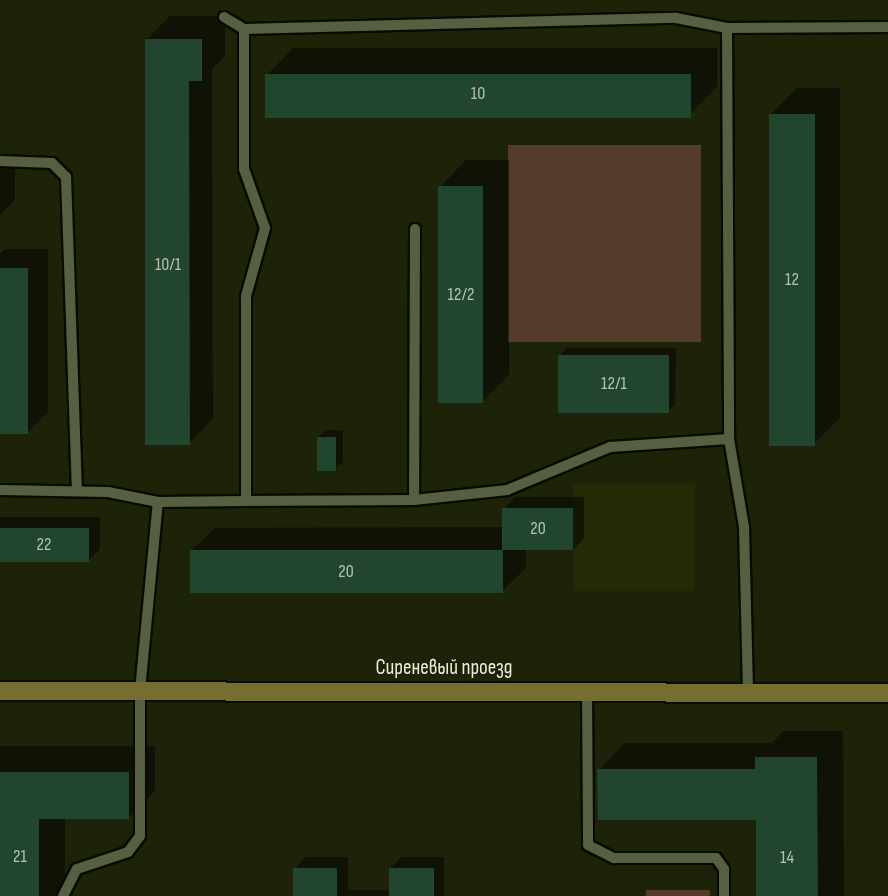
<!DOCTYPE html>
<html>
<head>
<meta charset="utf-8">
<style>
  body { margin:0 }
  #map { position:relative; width:888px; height:896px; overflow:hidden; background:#1d2308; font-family:"Sofia Sans Condensed",sans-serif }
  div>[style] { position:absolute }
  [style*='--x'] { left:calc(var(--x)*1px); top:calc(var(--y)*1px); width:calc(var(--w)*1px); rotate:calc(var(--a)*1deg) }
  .built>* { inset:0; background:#222a06; transform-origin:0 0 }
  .green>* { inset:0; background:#553b2a; transform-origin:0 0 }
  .shadow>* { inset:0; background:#0007 }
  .building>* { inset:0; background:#22452f; transform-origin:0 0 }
  .roads { filter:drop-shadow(2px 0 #080c00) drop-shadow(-2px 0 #080c00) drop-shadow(0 2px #080c00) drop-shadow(0 -2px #080c00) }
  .lane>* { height:10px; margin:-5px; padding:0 5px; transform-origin:5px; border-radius:5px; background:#575f42 }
  .secondary>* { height:18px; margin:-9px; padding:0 9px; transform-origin:9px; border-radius:9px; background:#766e30 }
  span { translate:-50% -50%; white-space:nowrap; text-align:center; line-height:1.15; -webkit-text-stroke:4.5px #1d2308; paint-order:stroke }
  .number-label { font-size:18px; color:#b6c3b1 }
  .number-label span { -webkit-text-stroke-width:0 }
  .street-label { font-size:21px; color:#e8eddc }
</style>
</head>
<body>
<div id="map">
  <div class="built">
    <div style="left:573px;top:483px;width:122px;height:108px"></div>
  </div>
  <div class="green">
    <div style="left:508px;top:145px;width:193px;height:197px"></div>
    <div style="left:646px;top:890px;width:64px;height:6px"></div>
  </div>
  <div class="shadow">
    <div style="clip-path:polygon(170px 16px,225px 16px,225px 56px,212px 69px,213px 419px,189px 443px,146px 40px)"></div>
    <div style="clip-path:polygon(293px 48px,717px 48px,717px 87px,691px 113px,267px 75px)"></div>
    <div style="clip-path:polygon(797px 88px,840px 88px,840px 418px,814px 444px,771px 114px)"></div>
    <div style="clip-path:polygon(0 160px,15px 160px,15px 200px,0 215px)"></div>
    <div style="clip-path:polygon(466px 160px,509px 160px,509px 375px,482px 402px,440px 187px)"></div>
    <div style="clip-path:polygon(5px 249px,48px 249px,48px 412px,28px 432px,0 432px,0 254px)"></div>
    <div style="clip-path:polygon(567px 348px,676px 348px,675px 404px,668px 411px,560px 355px)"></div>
    <div style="clip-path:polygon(326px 430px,343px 430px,343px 462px,335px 469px,318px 437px)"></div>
    <div style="clip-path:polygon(515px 497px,584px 497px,584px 538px,573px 550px,526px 549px,526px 568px,502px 591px,191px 551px,215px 528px,504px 527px,504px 509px)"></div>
    <div style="clip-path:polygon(0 517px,100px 517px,100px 549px,88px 561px,0 561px)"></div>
    <div style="clip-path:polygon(783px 731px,843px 731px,844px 896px,757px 896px,757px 819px,599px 770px,625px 743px,772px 743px)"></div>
    <div style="clip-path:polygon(0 746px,155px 746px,155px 791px,129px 817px,65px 817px,65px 896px,0 896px)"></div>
    <div style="clip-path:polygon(306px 857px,348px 857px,348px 890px,390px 890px,390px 869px,401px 857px,444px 857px,444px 896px,295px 896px,295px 869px)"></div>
  </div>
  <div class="building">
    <div style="clip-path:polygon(145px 39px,202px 39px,202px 81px,189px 81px,190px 445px,145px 445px)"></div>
    <div style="left:265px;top:74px;width:426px;height:44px"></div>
    <div style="left:769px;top:114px;width:46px;height:332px"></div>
    <div style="left:438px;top:186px;width:45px;height:217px"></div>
    <div style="left:0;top:268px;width:28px;height:166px"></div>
    <div style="left:558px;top:355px;width:111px;height:58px"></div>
    <div style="left:317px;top:437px;width:19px;height:34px"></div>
    <div style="left:502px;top:508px;width:71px;height:42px"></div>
    <div style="left:0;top:528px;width:89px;height:34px"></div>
    <div style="left:503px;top:550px;width:43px;height:313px;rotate:90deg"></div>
    <div style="clip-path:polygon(755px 757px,817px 757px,818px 896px,756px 896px,756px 820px,598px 820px,597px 769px,755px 769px)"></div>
    <div style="clip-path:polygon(0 772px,129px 772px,129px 819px,39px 819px,39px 896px,0 896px)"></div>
    <div style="left:293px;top:868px;width:44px;height:28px"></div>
    <div style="left:389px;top:868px;width:45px;height:28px"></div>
  </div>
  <div class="roads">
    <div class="lane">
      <div style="--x:224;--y:17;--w:23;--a:31"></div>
      <div style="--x:244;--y:29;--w:432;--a:-1.5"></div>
      <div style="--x:676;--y:18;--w:52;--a:11.1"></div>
      <div style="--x:727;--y:28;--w:161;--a:-0.4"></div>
      <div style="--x:727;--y:28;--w:411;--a:89.7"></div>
      <div style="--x:729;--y:439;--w:89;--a:80.3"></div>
      <div style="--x:744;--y:527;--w:162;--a:88.6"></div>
      <div style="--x:244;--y:29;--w:140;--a:90"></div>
      <div style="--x:244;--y:169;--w:63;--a:70.4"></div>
      <div style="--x:265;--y:228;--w:71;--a:105.6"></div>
      <div style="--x:246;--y:296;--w:205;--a:90"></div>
      <div style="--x:246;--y:501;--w:168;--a:-0.3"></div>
      <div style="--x:0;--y:161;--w:52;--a:2.2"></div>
      <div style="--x:52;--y:163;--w:20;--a:45"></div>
      <div style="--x:66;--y:177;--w:314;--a:88"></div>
      <div style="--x:415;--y:229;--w:271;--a:90.2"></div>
      <div style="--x:414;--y:500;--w:94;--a:-6.1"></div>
      <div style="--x:507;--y:490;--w:112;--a:-22.7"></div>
      <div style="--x:610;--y:447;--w:119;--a:-3.8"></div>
      <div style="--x:0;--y:490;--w:108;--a:1.1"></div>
      <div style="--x:108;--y:492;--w:51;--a:11.3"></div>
      <div style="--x:158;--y:502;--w:88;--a:-0.7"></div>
      <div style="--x:587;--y:690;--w:155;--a:89.6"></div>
      <div style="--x:588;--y:845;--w:29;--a:27"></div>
      <div style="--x:614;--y:858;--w:102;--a:0"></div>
      <div style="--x:716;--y:858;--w:14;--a:54"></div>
      <div style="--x:724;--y:869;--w:27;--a:90"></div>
      <div style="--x:63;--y:896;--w:30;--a:-63"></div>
      <div style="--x:77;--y:869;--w:54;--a:-18.4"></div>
      <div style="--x:128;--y:852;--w:20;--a:-53"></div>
      <div style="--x:140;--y:836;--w:145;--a:-90"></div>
      <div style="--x:140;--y:691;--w:190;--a:-84.6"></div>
    </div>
    <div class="secondary">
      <div style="--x:0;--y:691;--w:888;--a:0.13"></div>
    </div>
  </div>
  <div class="number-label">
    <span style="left:478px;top:94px">10</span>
    <span style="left:168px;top:265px">10/1</span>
    <span style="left:792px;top:280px">12</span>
    <span style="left:461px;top:295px">12/2</span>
    <span style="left:614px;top:384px">12/1</span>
    <span style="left:538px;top:529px">20</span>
    <span style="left:44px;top:545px">22</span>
    <span style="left:346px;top:572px">20</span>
    <span style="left:20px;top:857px">21</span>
    <span style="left:787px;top:858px">14</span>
  </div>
  <div class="street-label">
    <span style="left:444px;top:668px">Сиреневый проезд</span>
  </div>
</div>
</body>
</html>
